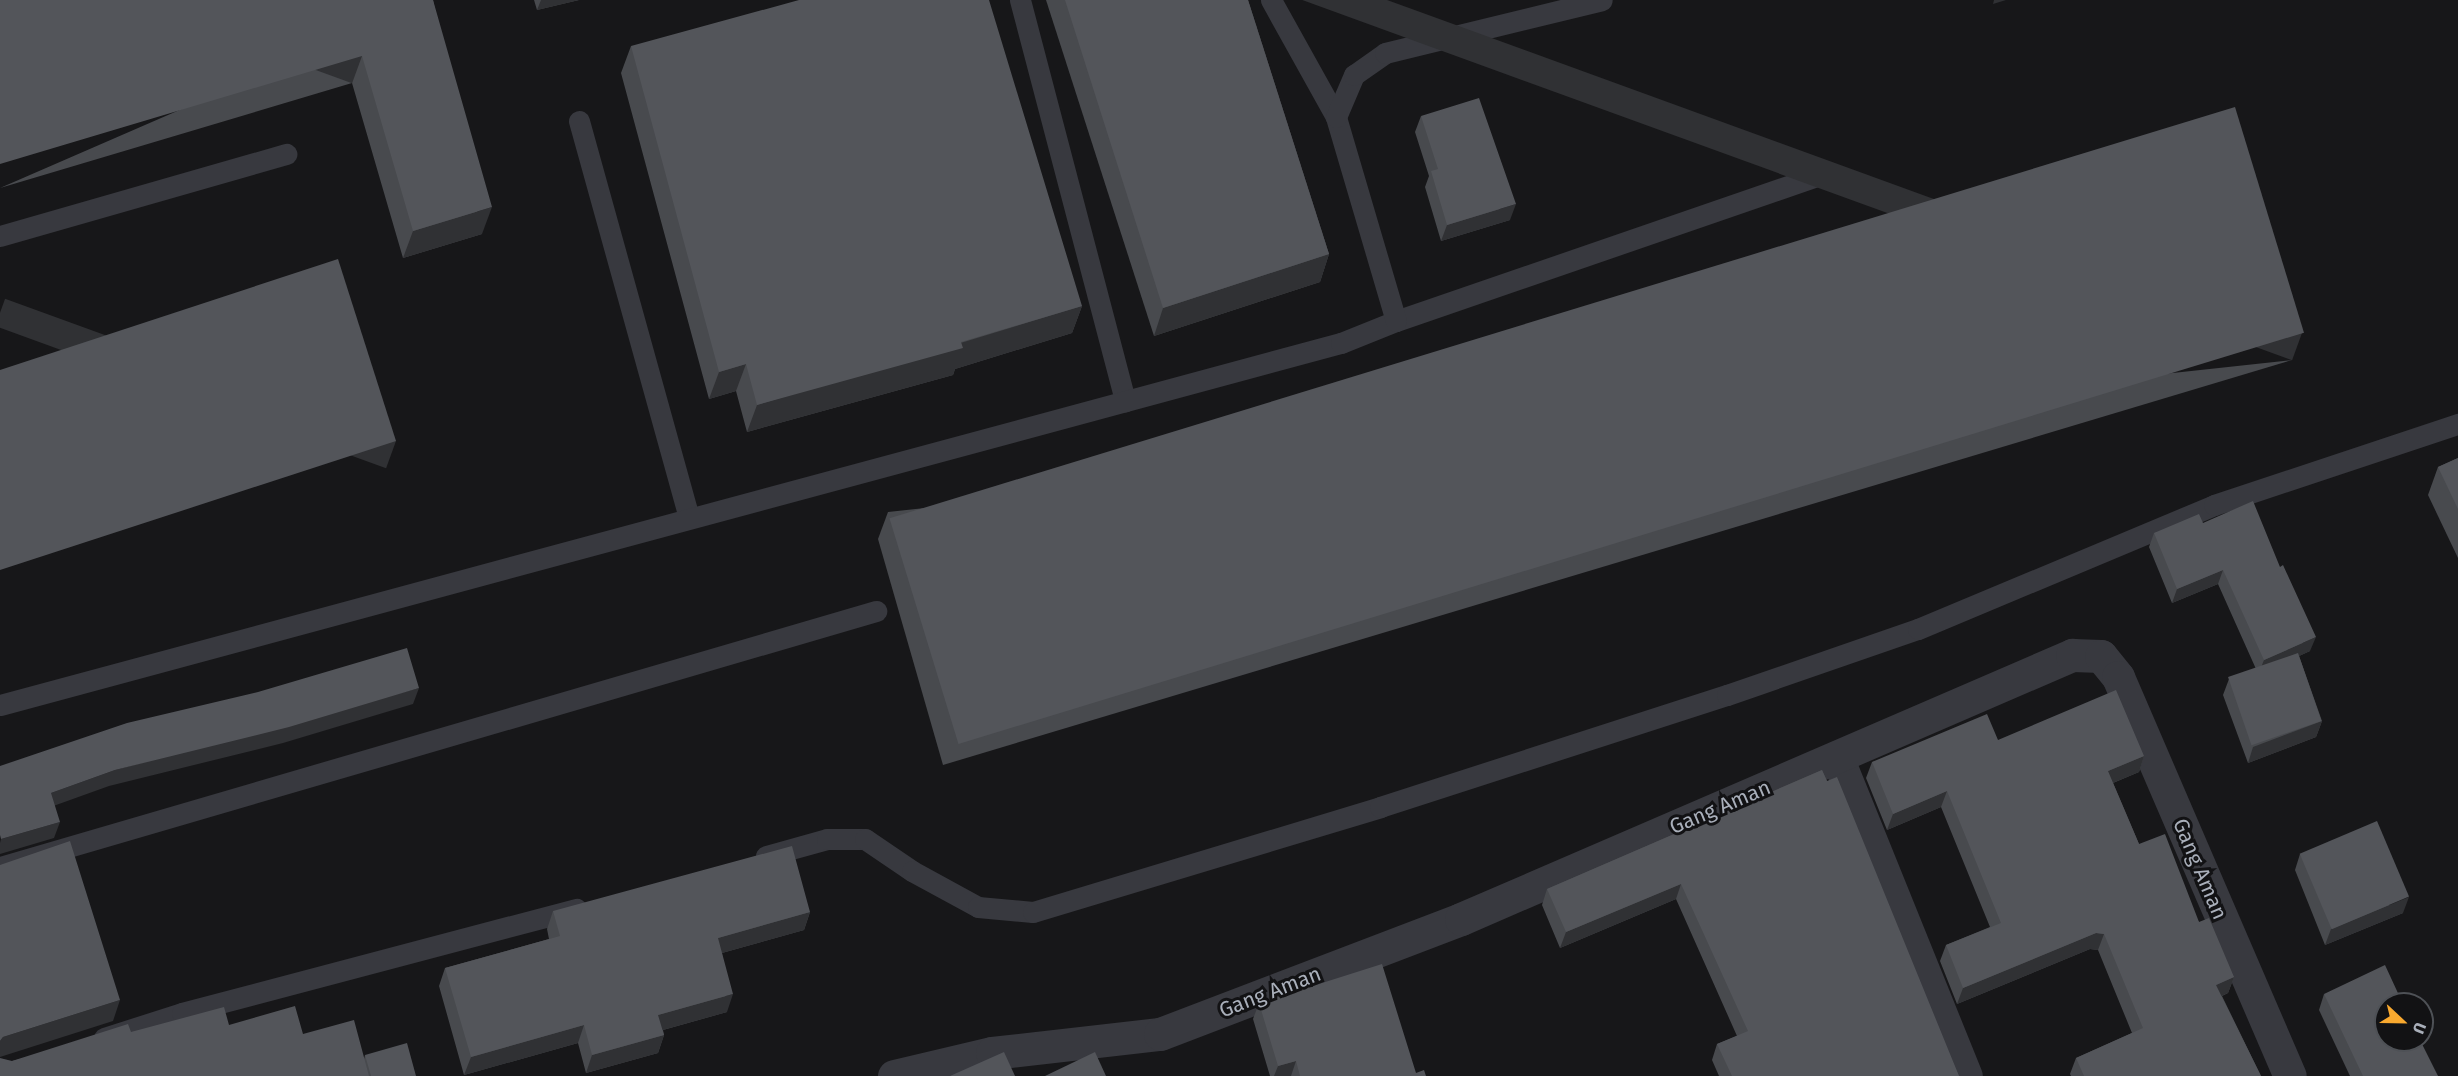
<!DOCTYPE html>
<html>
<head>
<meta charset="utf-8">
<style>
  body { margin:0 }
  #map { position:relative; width:2458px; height:1076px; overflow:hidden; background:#171719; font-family:"Fira Sans",sans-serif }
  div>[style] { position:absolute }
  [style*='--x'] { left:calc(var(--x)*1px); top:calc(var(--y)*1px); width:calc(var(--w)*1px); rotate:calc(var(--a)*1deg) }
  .lane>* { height:21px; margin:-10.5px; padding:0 10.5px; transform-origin:10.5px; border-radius:10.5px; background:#38393f }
  .street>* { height:33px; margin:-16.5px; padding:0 16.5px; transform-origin:16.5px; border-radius:16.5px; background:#38393f }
  .wall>* { inset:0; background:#484a4e }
  .shaded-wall>* { inset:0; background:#303134; transform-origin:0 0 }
  .building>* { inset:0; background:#53555a; transform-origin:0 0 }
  span { translate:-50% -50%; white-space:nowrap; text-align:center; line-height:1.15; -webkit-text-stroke:6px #121214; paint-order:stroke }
  .street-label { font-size:21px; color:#a9afba }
  .north { position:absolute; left:2374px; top:992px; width:60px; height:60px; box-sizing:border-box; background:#121214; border:2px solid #4e5156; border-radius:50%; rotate:112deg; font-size:16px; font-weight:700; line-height:24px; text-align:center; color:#a9afba }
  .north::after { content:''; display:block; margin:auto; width:21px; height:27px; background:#f9a92f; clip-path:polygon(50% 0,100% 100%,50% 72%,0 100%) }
</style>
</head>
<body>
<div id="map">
  <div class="lane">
    <div style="--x:1020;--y:0;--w:415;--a:75.3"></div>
    <div style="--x:1271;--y:0;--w:134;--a:60.9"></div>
    <div style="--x:579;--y:121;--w:412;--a:74.5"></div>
    <div style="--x:0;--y:236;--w:298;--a:-16"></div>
    <div style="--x:1396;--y:321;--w:454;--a:-19"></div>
    <div style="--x:0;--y:705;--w:1389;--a:-15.11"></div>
    <div style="--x:1341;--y:343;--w:59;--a:-21.8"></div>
    <div style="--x:1396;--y:321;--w:213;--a:-106.4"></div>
    <div style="--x:1336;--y:117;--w:46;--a:-66.8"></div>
    <div style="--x:1354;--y:75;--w:38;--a:-35"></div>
    <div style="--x:1385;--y:53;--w:223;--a:-13.7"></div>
    <div style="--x:766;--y:856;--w:63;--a:-15.6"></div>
    <div style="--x:827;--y:839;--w:38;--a:0"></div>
    <div style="--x:865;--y:839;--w:57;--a:34.2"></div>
    <div style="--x:912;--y:871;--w:75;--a:28.6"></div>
    <div style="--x:978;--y:907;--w:55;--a:5.2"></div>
    <div style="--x:1033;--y:912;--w:363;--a:-16.8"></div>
    <div style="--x:1380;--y:807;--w:365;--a:-17.9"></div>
    <div style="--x:1727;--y:695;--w:202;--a:-19.1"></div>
    <div style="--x:1918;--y:629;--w:321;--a:-22.7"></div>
    <div style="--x:2214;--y:505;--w:257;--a:-18.4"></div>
    <div style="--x:0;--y:867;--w:913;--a:-16.29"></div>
    <div style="--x:104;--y:1038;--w:82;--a:-17.8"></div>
    <div style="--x:182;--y:1013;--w:408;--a:-14.8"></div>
  </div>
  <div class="street">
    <div style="--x:1837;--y:757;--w:344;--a:68"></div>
    <div style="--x:894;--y:1076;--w:101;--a:-13.2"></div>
    <div style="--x:992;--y:1053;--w:169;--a:-6.5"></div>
    <div style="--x:1160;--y:1034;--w:322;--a:-20.9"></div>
    <div style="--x:1461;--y:919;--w:666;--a:-23.37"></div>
    <div style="--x:2072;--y:655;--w:29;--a:2"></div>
    <div style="--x:2101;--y:656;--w:27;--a:51"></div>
    <div style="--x:2118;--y:677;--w:434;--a:66.7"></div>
  </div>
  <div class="wall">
    <div style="clip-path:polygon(433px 0,482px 234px,403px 258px,352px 83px,0 188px)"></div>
    <div style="clip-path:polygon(534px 0,579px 0,537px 10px)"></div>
    <div style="clip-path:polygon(1046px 0,1248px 0,1329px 254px,1320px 282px,1154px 336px)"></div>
    <div style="clip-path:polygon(631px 46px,1082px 306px,1072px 333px,955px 369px,953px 375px,747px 432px,736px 391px,709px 399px,621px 73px)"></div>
    <div style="clip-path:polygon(1421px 116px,1510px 220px,1441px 241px,1425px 187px,1429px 176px,1415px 132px)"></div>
    <div style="clip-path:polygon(2292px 360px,943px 765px,878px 539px,888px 512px)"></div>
    <div style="clip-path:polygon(2458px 458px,2458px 558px,2428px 495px,2438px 467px)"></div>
    <div style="clip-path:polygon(2203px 523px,2310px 651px,2299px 656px,2322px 721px,2316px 737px,2248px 763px,2223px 695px,2229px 679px,2256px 669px,2218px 584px,2172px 603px,2149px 547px,2154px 533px)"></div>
    <div style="clip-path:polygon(1998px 740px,2144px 756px,2139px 772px,2113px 783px,2139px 844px,2199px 922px,2234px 977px,2228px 993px,2222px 996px,2261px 1076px,2071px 1076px,2070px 1074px,2076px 1058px,2132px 1033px,2098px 950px,2090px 949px,1957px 1004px,1940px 961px,1946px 945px,1990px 927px,1941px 807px,1887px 830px,1866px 778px,1872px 762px)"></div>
    <div style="clip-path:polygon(1822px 770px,1959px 1076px,1719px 1076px,1712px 1060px,1717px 1044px,1737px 1036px,1676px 899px,1560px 948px,1542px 905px,1547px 889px)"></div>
    <div style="clip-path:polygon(2300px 854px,2403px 913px,2325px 945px,2295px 870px)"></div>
    <div style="clip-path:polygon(553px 911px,810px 912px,804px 930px,722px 953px,727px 1012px,663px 1030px,664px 1035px,658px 1053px,586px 1073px,578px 1043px,464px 1075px,439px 986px,445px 968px,549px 939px,547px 929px)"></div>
    <div style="clip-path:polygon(2324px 994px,2438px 1076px,2350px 1076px,2319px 1010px)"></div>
    <div style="clip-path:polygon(1259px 1003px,1416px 1073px,1426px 1076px,1270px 1076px,1253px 1019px)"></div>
    <div style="clip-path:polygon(229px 1025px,303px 1034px,364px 1059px,365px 1055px,416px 1076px,0 1076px,12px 1061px,131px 1032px)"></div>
  </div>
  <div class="shaded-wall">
    <div style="clip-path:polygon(541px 0,579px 0,537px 10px)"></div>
    <div style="clip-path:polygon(1994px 0,2006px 0,1993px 4px)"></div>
    <div style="left:362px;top:56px;width:29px;height:378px;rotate:110deg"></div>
    <div style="clip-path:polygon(1516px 204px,1510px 220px,1441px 241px,1447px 225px)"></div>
    <div style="clip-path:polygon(492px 207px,482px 234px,403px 258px,413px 231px)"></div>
    <div style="clip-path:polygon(1329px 254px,1320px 282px,1154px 336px,1163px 308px)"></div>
    <div style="clip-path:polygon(1082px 306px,1072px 333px,955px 369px,953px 375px,747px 432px,757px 405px)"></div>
    <div style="left:2302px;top:333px;width:29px;height:1408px;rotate:110deg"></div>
    <div style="clip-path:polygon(746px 364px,736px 391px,709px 399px,719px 372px)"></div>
    <div style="left:396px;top:441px;width:29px;height:416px;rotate:110deg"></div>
    <div style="clip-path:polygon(2223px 570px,2218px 584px,2172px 603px,2177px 589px)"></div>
    <div style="clip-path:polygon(2316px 637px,2310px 651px,2258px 675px,2264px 660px)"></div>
    <div style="clip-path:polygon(419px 688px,413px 704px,283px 743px,109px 786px,45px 809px,51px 793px,115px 770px)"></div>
    <div style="clip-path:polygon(2322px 721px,2316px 737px,2248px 763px,2253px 747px)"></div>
    <div style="clip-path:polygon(2144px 756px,2139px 772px,2103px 787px,2108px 771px)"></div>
    <div style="clip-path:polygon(1947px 791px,1941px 807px,1887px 830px,1893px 814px)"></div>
    <div style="clip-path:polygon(60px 822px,54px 838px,0 854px,0 843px,1px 839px)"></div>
    <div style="clip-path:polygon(1681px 884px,1676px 899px,1560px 948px,1566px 932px)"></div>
    <div style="clip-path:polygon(2409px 897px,2403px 913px,2325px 945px,2331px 929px)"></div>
    <div style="clip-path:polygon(810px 912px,804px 930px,711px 956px,718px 938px)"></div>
    <div style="clip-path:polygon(2096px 933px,2104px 934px,2098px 950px,2090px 949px,1957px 1004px,1963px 988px)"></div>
    <div style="clip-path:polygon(2234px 977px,2228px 993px,2210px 1001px,2216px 985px)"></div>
    <div style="clip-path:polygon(733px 994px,727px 1012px,652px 1033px,658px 1015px)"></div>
    <div style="clip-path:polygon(120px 1000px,113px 1021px,0 1057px,0 1041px,3px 1037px)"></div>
    <div style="clip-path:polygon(584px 1025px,578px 1043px,464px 1075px,471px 1057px)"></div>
    <div style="clip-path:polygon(664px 1035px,658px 1053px,586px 1073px,592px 1055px)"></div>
    <div style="clip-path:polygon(1296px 1061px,1291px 1076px,1274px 1076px,1278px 1066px)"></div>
  </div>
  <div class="building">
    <div style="clip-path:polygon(0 0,433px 0,492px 207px,413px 231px,362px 56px,0 164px)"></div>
    <div style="clip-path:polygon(799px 0,989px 0,1082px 306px,961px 342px,963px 348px,757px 405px,746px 364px,719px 372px,631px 46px)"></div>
    <div style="clip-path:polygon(1065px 0,1248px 0,1329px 254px,1163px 308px)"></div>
    <div style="clip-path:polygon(1479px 98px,1516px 204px,1447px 225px,1431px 171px,1438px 169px,1421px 116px)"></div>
    <div style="left:2235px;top:107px;width:236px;height:1407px;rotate:73deg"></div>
    <div style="clip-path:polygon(338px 259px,396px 441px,0 570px,0 370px)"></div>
    <div style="clip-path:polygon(2458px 458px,2458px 509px,2438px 467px)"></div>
    <div style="clip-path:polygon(2253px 501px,2280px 567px,2283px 565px,2316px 637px,2264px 660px,2223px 570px,2177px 589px,2154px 533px,2199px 514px,2203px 523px)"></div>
    <div style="clip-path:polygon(407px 648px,419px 688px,289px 727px,115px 770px,51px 793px,60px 822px,1px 839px,0 835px,0 766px,127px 723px,258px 692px)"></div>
    <div style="left:2298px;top:653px;width:72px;height:74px;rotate:71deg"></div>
    <div style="clip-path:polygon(2116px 690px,2144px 756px,2108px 771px,2139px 844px,2165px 834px,2199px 922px,2209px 918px,2234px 977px,2216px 985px,2261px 1076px,2084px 1076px,2076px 1058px,2143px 1028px,2104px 934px,2096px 933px,1963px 988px,1946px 945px,2001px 923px,1947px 791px,1893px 814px,1872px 762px,1987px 714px,1998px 740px)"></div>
    <div style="clip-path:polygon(1822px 770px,1827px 781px,1837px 777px,1959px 1076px,1732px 1076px,1717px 1044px,1748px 1031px,1681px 884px,1566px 932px,1547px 889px)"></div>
    <div style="left:2377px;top:821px;width:82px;height:84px;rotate:67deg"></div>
    <div style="clip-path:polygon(70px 841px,120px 1000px,3px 1037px,0 1041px,0 865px)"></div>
    <div style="clip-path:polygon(792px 846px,810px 912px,718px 938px,733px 994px,658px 1015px,664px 1035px,592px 1055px,584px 1025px,471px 1057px,445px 968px,560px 936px,553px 911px)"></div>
    <div style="clip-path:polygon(1382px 964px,1416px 1073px,1424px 1070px,1426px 1076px,1300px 1076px,1296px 1061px,1278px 1066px,1259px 1003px)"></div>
    <div style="clip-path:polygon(2385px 965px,2403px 1004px,2386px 1004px,2386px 1040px,2420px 1040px,2438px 1076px,2363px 1076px,2324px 994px)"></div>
    <div style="clip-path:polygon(295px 1006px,303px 1034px,354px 1020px,369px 1076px,0 1076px,0 1058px,12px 1061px,128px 1024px,131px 1032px,224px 1007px,229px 1025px)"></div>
    <div style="clip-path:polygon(407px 1043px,416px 1076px,371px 1076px,365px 1055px)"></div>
    <div style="clip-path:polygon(1004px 1052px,1015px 1076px,950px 1076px)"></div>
    <div style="clip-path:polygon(1095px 1052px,1106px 1076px,1045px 1076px)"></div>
  </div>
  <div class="street-label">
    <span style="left:1720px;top:807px;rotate:-23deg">Gang Aman</span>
    <span style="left:2200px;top:869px;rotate:67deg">Gang Aman</span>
    <span style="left:1270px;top:992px;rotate:-21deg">Gang Aman</span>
  </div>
  <div class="north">U</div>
</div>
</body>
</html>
